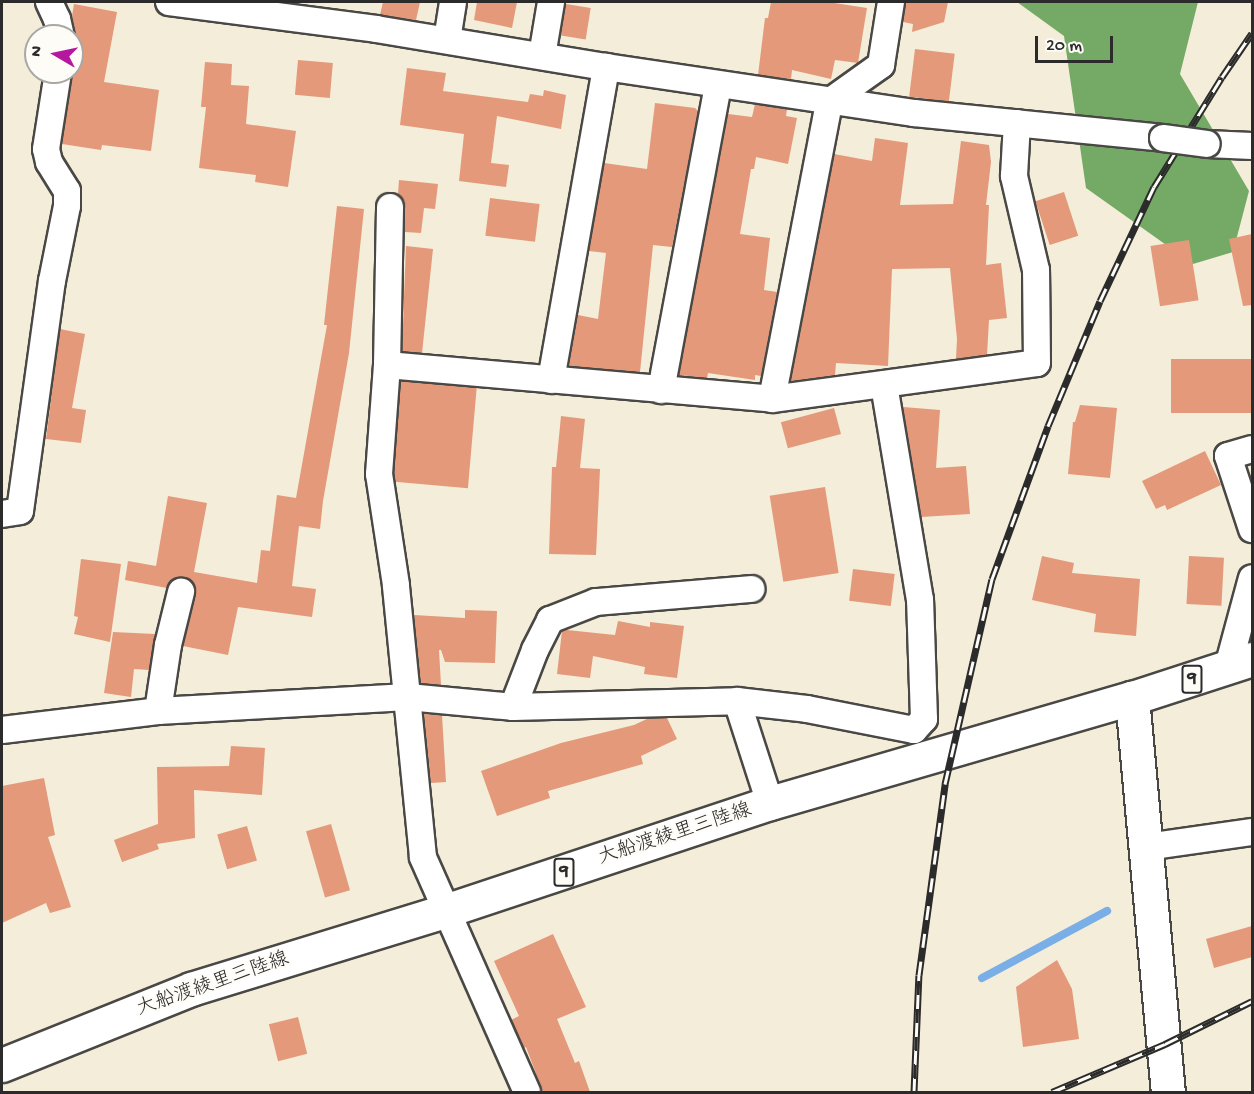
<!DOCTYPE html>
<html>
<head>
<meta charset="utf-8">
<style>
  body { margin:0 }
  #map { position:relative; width:1254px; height:1094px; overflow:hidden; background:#f4edd9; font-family:"Gochi Hand","Klee One",sans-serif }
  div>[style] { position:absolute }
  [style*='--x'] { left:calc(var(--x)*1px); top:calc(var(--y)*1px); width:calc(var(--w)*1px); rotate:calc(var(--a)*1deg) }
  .forest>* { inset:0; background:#75aa66 }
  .stream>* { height:8px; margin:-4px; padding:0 4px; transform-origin:4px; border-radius:4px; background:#79aee7 }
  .building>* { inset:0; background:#e3997a; transform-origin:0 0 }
  .roads { filter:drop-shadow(2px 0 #494845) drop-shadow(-2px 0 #494845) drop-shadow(0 2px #494845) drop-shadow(0 -2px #494845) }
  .street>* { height:26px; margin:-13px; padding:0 13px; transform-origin:13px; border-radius:13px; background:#fff }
  .secondary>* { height:33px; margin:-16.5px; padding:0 16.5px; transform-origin:16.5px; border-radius:16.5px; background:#fff }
  .primary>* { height:33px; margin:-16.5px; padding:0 16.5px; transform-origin:16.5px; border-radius:16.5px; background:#fff }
  .rail>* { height:7px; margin-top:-3.5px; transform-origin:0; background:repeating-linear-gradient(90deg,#fdfcf7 0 14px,#2b2b2b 0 28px); box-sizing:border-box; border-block:2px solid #2b2b2b }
  .bridges { filter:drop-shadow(2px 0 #494845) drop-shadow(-2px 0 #494845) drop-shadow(0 2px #494845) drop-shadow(0 -2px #494845) }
  .street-bridge>* { height:26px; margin:-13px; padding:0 13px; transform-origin:13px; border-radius:13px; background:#fff }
  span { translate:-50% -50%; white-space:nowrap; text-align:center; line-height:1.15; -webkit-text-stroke:4.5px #fdfcf7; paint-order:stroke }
  .shield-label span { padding:2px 4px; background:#fdfcf7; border:2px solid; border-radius:4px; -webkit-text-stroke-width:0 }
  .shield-label { font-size:18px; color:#2b2b2b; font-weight:700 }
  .street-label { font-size:20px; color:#2b2b2b }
  .frame { position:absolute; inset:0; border:3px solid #2b2b2b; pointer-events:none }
  .north { position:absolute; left:24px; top:24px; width:60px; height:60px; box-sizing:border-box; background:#fdfcf7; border:2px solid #a9a8a5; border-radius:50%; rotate:279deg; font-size:16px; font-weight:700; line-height:24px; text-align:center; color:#2b2b2b }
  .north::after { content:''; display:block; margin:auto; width:21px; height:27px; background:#b5179e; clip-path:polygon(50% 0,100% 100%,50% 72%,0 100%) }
  .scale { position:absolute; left:1035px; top:36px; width:78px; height:27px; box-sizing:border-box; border:3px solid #2b2b2b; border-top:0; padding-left:8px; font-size:18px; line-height:21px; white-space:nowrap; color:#2b2b2b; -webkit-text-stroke:4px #fdfcf7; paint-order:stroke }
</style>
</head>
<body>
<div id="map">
  <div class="forest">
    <div style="clip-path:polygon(1017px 2px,1198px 2px,1180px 74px,1249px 191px,1233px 252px,1193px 264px,1086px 188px,1064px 36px)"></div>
  </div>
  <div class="stream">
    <div style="--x:982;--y:978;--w:142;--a:-28.2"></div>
  </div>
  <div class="building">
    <div style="clip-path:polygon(383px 2px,420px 2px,416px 20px,380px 15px)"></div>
    <div style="clip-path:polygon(477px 2px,517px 2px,512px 28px,474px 20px)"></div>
    <div style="clip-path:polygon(771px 2px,828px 2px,867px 8px,858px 63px,835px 60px,831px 79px,792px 70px,791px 79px,758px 75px,765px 18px,768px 18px)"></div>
    <div style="clip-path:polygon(906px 2px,948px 2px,944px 22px,912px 32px,913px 24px,903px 22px)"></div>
    <div style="clip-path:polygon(74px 4px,117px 12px,104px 82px,159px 90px,151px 151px,102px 145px,101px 150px,62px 144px,73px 74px,72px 46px,76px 33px,72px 16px)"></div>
    <div style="left:566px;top:4px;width:25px;height:32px;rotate:9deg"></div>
    <div style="left:915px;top:49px;width:40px;height:48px;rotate:7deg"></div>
    <div style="left:298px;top:60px;width:35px;height:35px;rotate:5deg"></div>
    <div style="clip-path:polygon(205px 62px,232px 64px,231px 85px,249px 86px,246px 124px,296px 131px,288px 187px,255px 182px,256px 175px,199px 168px,206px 107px,201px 107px)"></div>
    <div style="clip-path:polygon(407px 68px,446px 73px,443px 91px,528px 102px,530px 94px,543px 96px,544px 90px,566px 95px,561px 129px,497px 116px,491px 163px,509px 165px,506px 187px,459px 181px,464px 134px,400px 125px)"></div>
    <div style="clip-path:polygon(655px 103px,695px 108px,698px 111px,672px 247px,653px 245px,640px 372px,569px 366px,578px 315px,598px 319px,606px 253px,589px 251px,604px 163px,647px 169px)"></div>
    <div style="clip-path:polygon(755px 104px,787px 109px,786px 116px,797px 118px,788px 164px,756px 157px,754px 169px,751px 169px,740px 234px,770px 238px,764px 290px,777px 292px,761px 376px,755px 375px,755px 380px,708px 373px,707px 378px,679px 375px,728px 114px,752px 117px)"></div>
    <div style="clip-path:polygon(875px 138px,908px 143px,900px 205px,953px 204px,961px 141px,989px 145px,991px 162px,986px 205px,989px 205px,986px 265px,1001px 263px,1007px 318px,989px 320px,987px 355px,956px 359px,957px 339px,950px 268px,892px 269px,888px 366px,836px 363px,835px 375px,791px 381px,834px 154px,872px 161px)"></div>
    <div style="clip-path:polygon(399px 180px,438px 184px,435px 209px,424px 208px,421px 233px,405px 232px,405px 207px,398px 194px)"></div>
    <div style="left:1064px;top:192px;width:46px;height:30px;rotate:72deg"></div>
    <div style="left:490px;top:198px;width:50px;height:38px;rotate:7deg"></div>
    <div style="clip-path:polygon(337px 206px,364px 209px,349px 353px,323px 501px,320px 529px,299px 526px,292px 586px,316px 589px,312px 617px,238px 607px,228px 655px,183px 646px,196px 596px,192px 582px,177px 578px,167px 588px,125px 580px,128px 561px,156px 566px,168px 496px,207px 503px,194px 572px,257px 583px,261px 550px,270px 551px,277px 495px,296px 498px,327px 325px,324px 325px)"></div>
    <div style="clip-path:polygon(1252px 234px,1252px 305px,1243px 306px,1229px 239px)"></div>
    <div style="left:1189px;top:240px;width:61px;height:39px;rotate:81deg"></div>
    <div style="clip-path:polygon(406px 246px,433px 249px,422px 353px,402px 351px)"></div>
    <div style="clip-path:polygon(60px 329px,85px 334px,72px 408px,86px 410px,81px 443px,46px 439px)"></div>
    <div style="left:1252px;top:359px;width:54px;height:81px;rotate:90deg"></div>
    <div style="left:401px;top:381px;width:76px;height:101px;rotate:5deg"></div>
    <div style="clip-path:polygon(1080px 405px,1117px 408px,1110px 478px,1068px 474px,1073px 422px,1075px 422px)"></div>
    <div style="clip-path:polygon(903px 407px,940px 410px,936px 468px,966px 466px,970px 514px,921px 517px)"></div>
    <div style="left:834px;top:408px;width:27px;height:55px;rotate:75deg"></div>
    <div style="clip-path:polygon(561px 416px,585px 419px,580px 468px,600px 469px,596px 555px,549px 554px,552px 467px,556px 467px)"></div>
    <div style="clip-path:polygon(1205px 451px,1221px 485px,1167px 510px,1165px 505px,1156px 509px,1142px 481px)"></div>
    <div style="left:825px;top:487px;width:87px;height:56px;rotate:81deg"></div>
    <div style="clip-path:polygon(1042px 556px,1074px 563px,1072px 573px,1140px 579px,1136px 636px,1094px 632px,1096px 614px,1032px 600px)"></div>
    <div style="left:1189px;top:556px;width:35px;height:48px;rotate:3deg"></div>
    <div style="clip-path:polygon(81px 559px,121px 564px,110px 642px,74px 634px,78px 617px,74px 616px)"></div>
    <div style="left:853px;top:569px;width:42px;height:32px;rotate:7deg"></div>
    <div style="clip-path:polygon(465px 610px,497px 611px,495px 663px,445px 662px,441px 650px,439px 650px,441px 685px,421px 683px,414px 615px,465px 618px)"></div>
    <div style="clip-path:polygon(618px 621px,650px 627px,650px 622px,684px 626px,677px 678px,644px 674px,645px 667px,593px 656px,590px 678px,557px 674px,562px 631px,567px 630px,615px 635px)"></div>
    <div style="clip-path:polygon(113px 632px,155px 634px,149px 670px,134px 669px,131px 697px,104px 693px)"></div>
    <div style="clip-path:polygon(424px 714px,442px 715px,446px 782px,431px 783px)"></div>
    <div style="clip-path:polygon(649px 718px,667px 718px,677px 739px,641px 756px,643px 764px,548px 791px,550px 798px,497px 816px,481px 771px,561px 743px,634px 725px)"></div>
    <div style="clip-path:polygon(231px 746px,265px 748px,262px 795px,194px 790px,195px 838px,157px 844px,159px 849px,122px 862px,114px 840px,158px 824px,157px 767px,229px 766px)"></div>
    <div style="clip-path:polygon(44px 778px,55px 835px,48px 837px,71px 907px,50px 913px,46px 903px,2px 923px,2px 786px)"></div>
    <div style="left:331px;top:824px;width:69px;height:26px;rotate:74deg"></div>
    <div style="left:247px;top:826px;width:36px;height:31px;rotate:74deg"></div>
    <div style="clip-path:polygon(1252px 926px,1252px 957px,1214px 968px,1206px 939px)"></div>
    <div style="clip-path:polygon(553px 934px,586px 1007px,557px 1019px,575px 1063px,579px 1061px,590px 1092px,543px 1092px,526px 1047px,524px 1048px,511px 1020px,519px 1016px,494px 961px)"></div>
    <div style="clip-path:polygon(1057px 960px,1072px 989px,1079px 1039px,1023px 1047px,1016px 987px)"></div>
    <div style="left:298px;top:1017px;width:38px;height:30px;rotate:76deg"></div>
  </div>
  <div class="roads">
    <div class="street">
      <div style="--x:49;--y:2;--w:19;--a:65"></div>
      <div style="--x:57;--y:19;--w:17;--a:77"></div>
      <div style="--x:169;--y:2;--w:209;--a:7.4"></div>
      <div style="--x:376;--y:29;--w:233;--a:9.4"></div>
      <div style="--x:606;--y:67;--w:311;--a:8.5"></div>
      <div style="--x:914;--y:113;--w:250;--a:5.7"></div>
      <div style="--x:447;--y:40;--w:38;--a:-81"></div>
      <div style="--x:542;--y:56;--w:55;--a:-80.5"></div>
      <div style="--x:1207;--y:144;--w:45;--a:2.5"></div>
      <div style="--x:387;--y:365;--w:158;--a:-88.9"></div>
      <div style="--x:551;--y:380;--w:318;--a:-80"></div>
      <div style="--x:661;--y:390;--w:311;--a:-79.4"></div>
      <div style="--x:772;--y:399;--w:302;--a:-79.1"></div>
      <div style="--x:829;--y:102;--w:64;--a:-35.4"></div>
      <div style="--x:881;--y:65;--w:64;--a:-81"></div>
      <div style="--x:1252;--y:449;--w:25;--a:164"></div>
      <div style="--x:1228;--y:456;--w:77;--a:71.8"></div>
      <div style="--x:2;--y:514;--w:18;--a:-9"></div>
      <div style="--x:20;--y:511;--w:232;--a:-82.1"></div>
      <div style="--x:52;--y:281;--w:76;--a:-78.7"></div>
      <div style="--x:67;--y:206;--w:15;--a:-90"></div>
      <div style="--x:67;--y:191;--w:34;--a:-122"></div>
      <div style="--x:49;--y:162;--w:13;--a:-103"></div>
      <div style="--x:46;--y:149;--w:78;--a:-81.1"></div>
      <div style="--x:1228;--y:667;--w:92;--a:-74.9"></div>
      <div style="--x:737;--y:701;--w:70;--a:6.5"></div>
      <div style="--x:807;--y:709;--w:109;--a:11.1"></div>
      <div style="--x:914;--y:730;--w:15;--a:-48"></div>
      <div style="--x:924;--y:719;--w:119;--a:-91.9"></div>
      <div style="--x:920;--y:600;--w:219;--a:-99.5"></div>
      <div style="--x:513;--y:707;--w:61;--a:-68.9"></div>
      <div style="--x:535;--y:650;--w:34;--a:-63"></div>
      <div style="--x:550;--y:620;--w:49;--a:-21.4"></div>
      <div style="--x:596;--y:602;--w:156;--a:-4.8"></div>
      <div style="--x:158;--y:711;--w:67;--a:-81.4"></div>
      <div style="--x:168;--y:645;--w:55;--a:-76.2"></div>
      <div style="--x:2;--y:730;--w:157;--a:-6.9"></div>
      <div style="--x:158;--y:711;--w:250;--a:-3.2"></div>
      <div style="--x:408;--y:697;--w:105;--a:5.4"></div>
      <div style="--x:513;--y:707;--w:224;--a:-1.5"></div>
      <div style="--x:737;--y:701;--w:107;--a:72.1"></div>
      <div style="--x:1146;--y:847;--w:107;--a:-8.1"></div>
      <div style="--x:527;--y:1092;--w:257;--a:-113.9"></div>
      <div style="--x:423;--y:857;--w:273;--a:-95.7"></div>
      <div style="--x:396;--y:585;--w:112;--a:-98.7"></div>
      <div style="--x:379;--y:474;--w:109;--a:-85.8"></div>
      <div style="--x:387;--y:365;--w:386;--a:5"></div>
      <div style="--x:772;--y:399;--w:267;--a:-7.7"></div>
      <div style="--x:1037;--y:363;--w:93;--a:-90.6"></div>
      <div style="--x:1036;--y:270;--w:97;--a:-103.2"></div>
      <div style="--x:1014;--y:176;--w:53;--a:-86.8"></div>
    </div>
    <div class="secondary">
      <div style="--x:1132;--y:698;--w:396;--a:84.8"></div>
    </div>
    <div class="primary">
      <div style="--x:2;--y:1065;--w:204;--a:-21.9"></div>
      <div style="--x:191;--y:989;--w:266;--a:-17.1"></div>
      <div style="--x:445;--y:911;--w:342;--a:-18.4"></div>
      <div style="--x:770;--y:803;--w:377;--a:-16.2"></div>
      <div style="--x:1132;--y:698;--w:126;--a:-18"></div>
    </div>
  </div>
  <div class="rail">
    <div style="--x:914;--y:1092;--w:117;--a:-87.6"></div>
    <div style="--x:919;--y:975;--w:193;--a:-82.2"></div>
    <div style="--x:945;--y:784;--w:210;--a:-77.1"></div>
    <div style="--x:992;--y:579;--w:163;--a:-69.9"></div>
    <div style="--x:1048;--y:426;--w:135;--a:-67.4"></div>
    <div style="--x:1100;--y:301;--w:126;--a:-64.7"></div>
    <div style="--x:1154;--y:187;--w:129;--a:-58.3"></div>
    <div style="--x:1222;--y:77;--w:53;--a:-55.7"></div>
    <div style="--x:1052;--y:1092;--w:123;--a:-23"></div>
    <div style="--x:1165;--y:1044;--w:97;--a:-26.3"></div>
  </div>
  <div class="bridges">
    <div class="street-bridge">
      <div style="--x:1163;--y:138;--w:44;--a:7.8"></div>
    </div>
  </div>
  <div class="shield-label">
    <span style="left:1192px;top:679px">9</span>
    <span style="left:564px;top:872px">9</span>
  </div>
  <div class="street-label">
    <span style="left:675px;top:835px;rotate:-18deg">大船渡綾里三陸線</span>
    <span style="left:213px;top:985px;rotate:-19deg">大船渡綾里三陸線</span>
  </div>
  <div class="frame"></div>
  <div class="north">N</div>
  <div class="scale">20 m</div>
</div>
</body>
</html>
